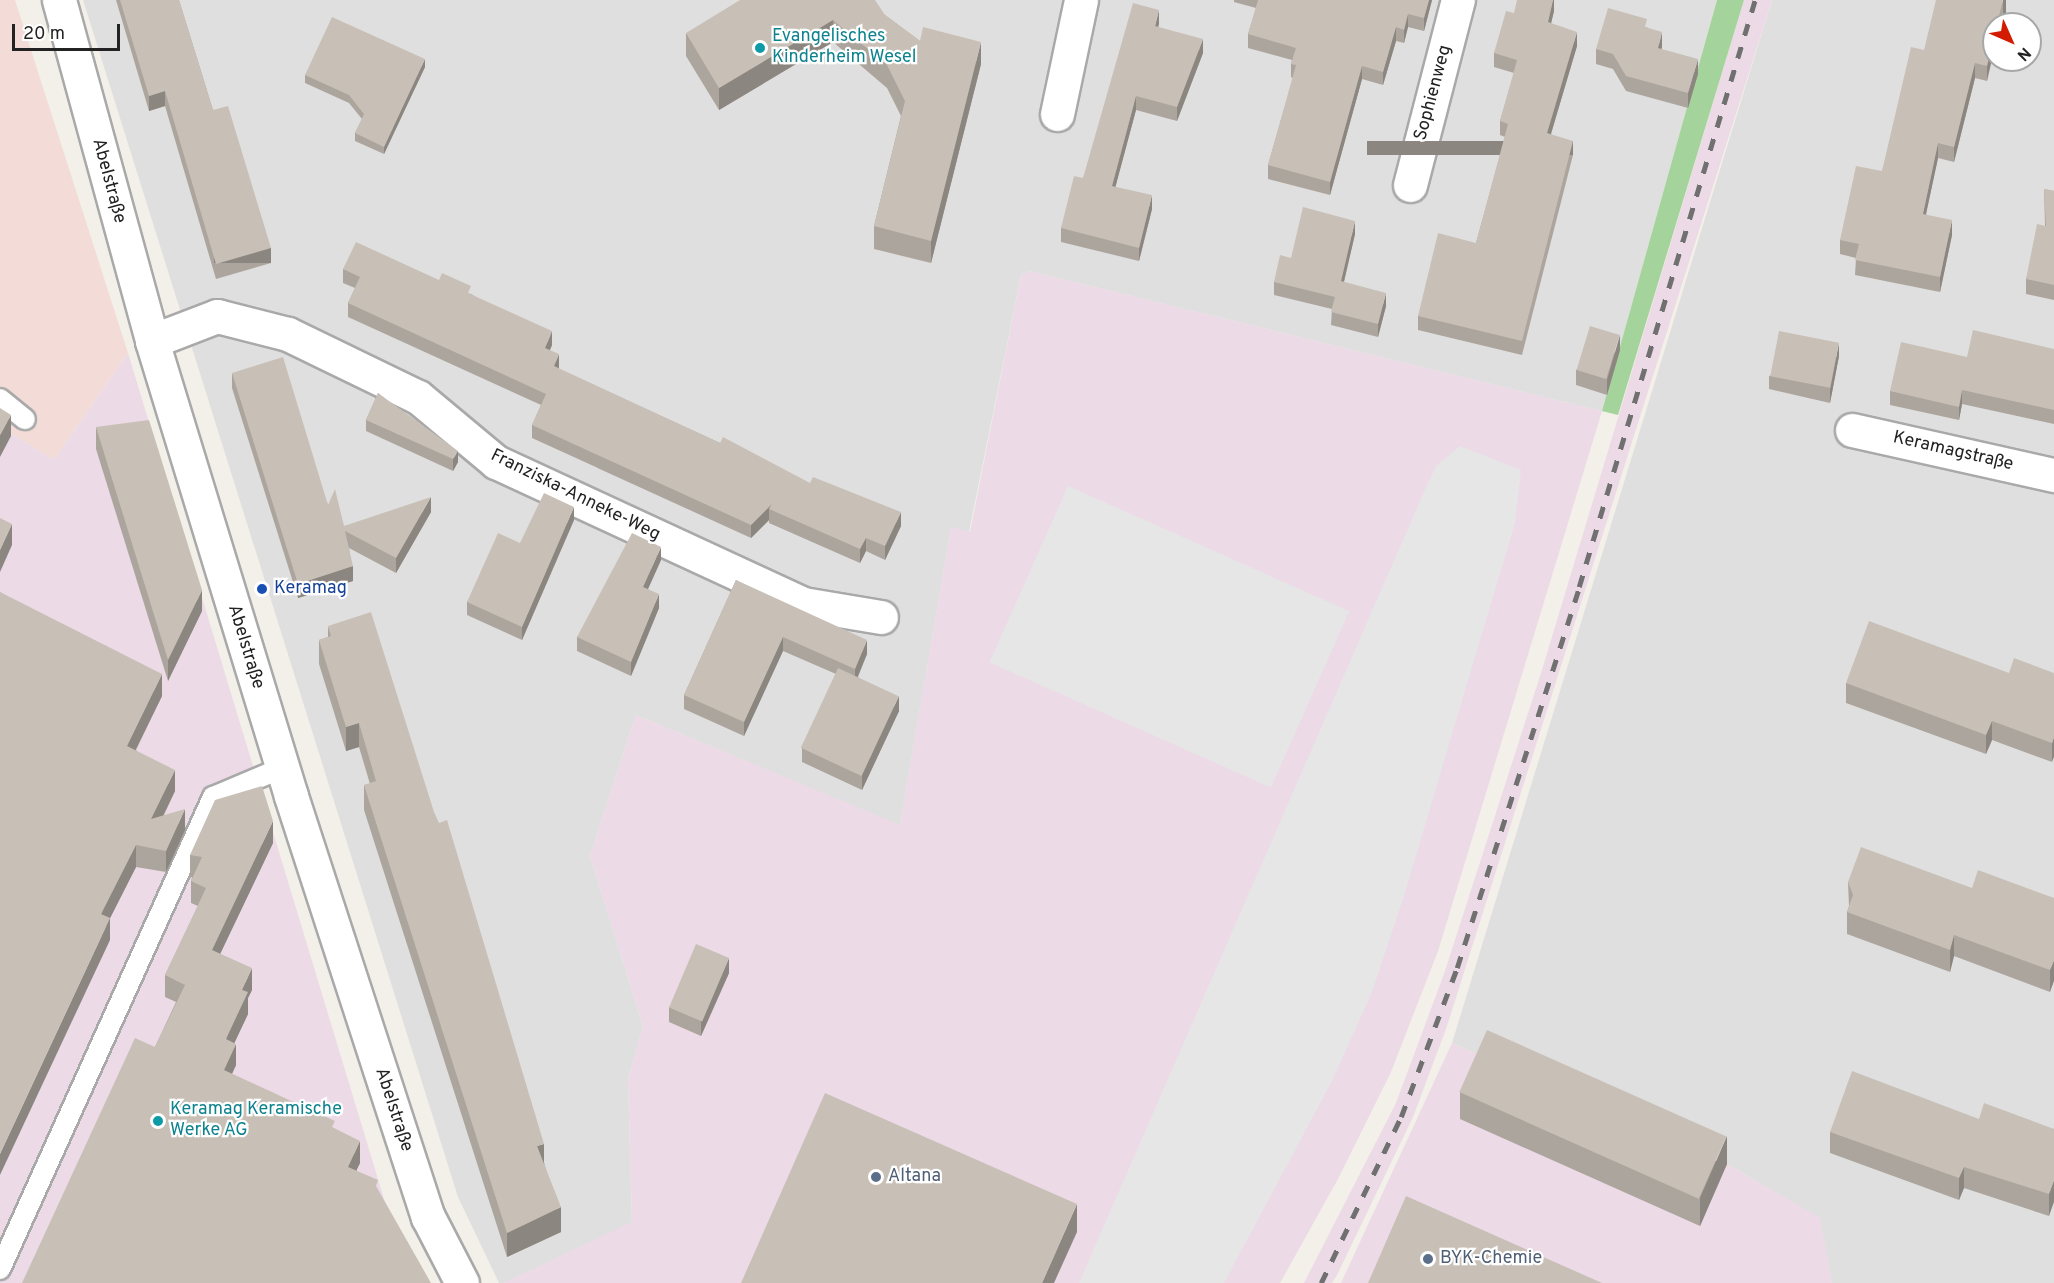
<!DOCTYPE html>
<html>
<head>
<meta charset="utf-8">
<style>
  body { margin:0 }
  #map { position:relative; width:2054px; height:1283px; overflow:hidden; background:#f2f0e8; font-family:Overpass,sans-serif }
  div>[style] { position:absolute }
  [style*='--x'] { left:calc(var(--x)*1px); top:calc(var(--y)*1px); width:calc(var(--w)*1px); rotate:calc(var(--a)*1deg) }
  .residential>* { inset:0; background:#e0dfdf }
  .commercial>* { inset:0; background:#f3dcd7 }
  .industrial>* { inset:0; background:#ecdae6 }
  .forest>* { inset:0; background:#a4d49b }
  .parking>* { inset:0; background:#e6e6e6; transform-origin:0 0 }
  .roads { filter:drop-shadow(2px 0 #a9a9a9) drop-shadow(-2px 0 #a9a9a9) drop-shadow(0 2px #a9a9a9) drop-shadow(0 -2px #a9a9a9) }
  .lane>* { height:20px; margin:-10px; padding:0 10px; transform-origin:10px; border-radius:10px; background:#fff }
  .street>* { height:33px; margin:-16.5px; padding:0 16.5px; transform-origin:16.5px; border-radius:16.5px; background:#fff }
  .rail>* { height:4.5px; margin-top:-2.25px; transform-origin:0; background:repeating-linear-gradient(90deg,#707070 0 12px,transparent 0 24px) }
  .wall>* { inset:0; background:#aca59d }
  .shaded-wall>* { inset:0; background:#8c8680; transform-origin:0 0 }
  .building>* { inset:0; background:#c8c0b7; transform-origin:0 0 }
  .dots>* { width:16px; height:16px; translate:-50% -50%; box-sizing:border-box; border:3px solid #fff; border-radius:50% }
  span { translate:-50% -50%; white-space:nowrap; text-align:center; line-height:1.15; -webkit-text-stroke:4.5px #fff; paint-order:stroke }
  .culture-label { font-size:18px; color:#0d838f }
  .left { translate:0 -50%; text-align:left }
  .street-label { font-size:18px; color:#222 }
  .transit-label { font-size:18px; color:#164399 }
  .service-label { font-size:18px; color:#4e5e75 }
  .north { position:absolute; left:1982px; top:12px; width:60px; height:60px; box-sizing:border-box; background:#fff; border:2px solid #a7a7a7; border-radius:50%; rotate:135deg; font-size:16px; font-weight:700; line-height:24px; text-align:center; color:#222 }
  .north::after { content:''; display:block; margin:auto; width:21px; height:27px; background:#d31b00; clip-path:polygon(50% 0,100% 100%,50% 72%,0 100%) }
  .scale { position:absolute; left:12px; top:24px; width:108px; height:27px; box-sizing:border-box; border:3px solid #222; border-top:0; padding-left:8px; font-size:18px; line-height:21px; white-space:nowrap; color:#222; -webkit-text-stroke:4px #fff; paint-order:stroke }
</style>
</head>
<body>
<div id="map">
  <div class="residential">
    <div style="clip-path:polygon(83px 0,1717px 0,1602px 411px,1029px 271px,1021px 275px,969px 532px,951px 527px,900px 826px,636px 715px,590px 856px,643px 1026px,628px 1080px,632px 1223px,504px 1283px,499px 1283px,458px 1197px)"></div>
    <div style="clip-path:polygon(evenodd,1772px 0,2054px 0,2054px 1283px,1832px 1283px,1819px 1218px,1727px 1164px,1452px 1043px,1772px 0,1994px 24px,2030px 24px,2030px 60px,1994px 60px,1994px 24px)"></div>
  </div>
  <div class="commercial">
    <div style="clip-path:polygon(0 0,15px 0,128px 353px,54px 460px,0 427px)"></div>
  </div>
  <div class="industrial">
    <div style="clip-path:polygon(1744px 0,1772px 0,1446px 1029px,1413px 1117px,1337px 1275px,1332px 1283px,1304px 1283px,1396px 1103px,1444px 974px,1542px 670px)"></div>
    <div style="clip-path:polygon(1029px 271px,1602px 411px,1438px 951px,1391px 1072px,1338px 1179px,1280px 1283px,504px 1283px,632px 1222px,628px 1080px,643px 1026px,590px 856px,636px 715px,900px 825px,951px 527px,970px 532px,1021px 275px)"></div>
    <div style="clip-path:polygon(128px 353px,394px 1232px,423px 1283px,0 1283px,0 427px,54px 460px)"></div>
    <div style="clip-path:polygon(1452px 1043px,1727px 1164px,1820px 1218px,1832px 1283px,1341px 1283px)"></div>
  </div>
  <div class="forest">
    <div style="clip-path:polygon(1717px 0,1744px 0,1618px 415px,1602px 411px)"></div>
  </div>
  <div class="parking">
    <div style="clip-path:polygon(1460px 446px,1521px 470px,1515px 523px,1403px 899px,1372px 992px,1332px 1081px,1224px 1283px,1079px 1283px,1427px 485px,1436px 466px)"></div>
    <div style="left:1068px;top:486px;width:308px;height:193px;rotate:24deg"></div>
  </div>
  <div class="roads">
    <div class="lane">
      <div style="--x:0;--y:399;--w:32;--a:39"></div>
      <div style="--x:0;--y:1269;--w:518;--a:-65.71"></div>
      <div style="--x:213;--y:797;--w:75;--a:-22.8"></div>
    </div>
    <div class="street">
      <div style="--x:59;--y:0;--w:353;--a:74.7"></div>
      <div style="--x:152;--y:341;--w:476;--a:73"></div>
      <div style="--x:291;--y:796;--w:443;--a:72"></div>
      <div style="--x:428;--y:1217;--w:74;--a:62.7"></div>
      <div style="--x:1057;--y:114;--w:116;--a:-78.1"></div>
      <div style="--x:1410;--y:185;--w:191;--a:-75.5"></div>
      <div style="--x:152;--y:341;--w:70;--a:-21"></div>
      <div style="--x:217;--y:316;--w:73;--a:14.2"></div>
      <div style="--x:288;--y:334;--w:144;--a:25.9"></div>
      <div style="--x:418;--y:397;--w:102;--a:39.8"></div>
      <div style="--x:496;--y:462;--w:338;--a:24.8"></div>
      <div style="--x:803;--y:604;--w:79;--a:9.5"></div>
      <div style="--x:1852;--y:430;--w:207;--a:12.6"></div>
    </div>
  </div>
  <div class="rail">
    <div style="--x:1321;--y:1283;--w:184;--a:-64.3"></div>
    <div style="--x:1401;--y:1117;--w:159;--a:-69.4"></div>
    <div style="--x:1457;--y:968;--w:400;--a:-72.2"></div>
    <div style="--x:1579;--y:587;--w:613;--a:-73.31"></div>
  </div>
  <div class="wall">
    <div style="clip-path:polygon(116px 0,179px 0,213px 110px,271px 263px,216px 279px,165px 106px,149px 111px)"></div>
    <div style="clip-path:polygon(1234px 0,1432px 0,1424px 31px,1408px 27px,1404px 43px,1396px 41px,1383px 85px,1362px 79px,1330px 195px,1268px 179px,1268px 165px,1293px 78px,1291px 77px,1291px 64px,1292px 60px,1248px 48px,1248px 34px,1256px 8px,1234px 2px)"></div>
    <div style="clip-path:polygon(1554px 0,1554px 11px,1551px 23px,1577px 46px,1551px 134px,1573px 155px,1522px 355px,1418px 330px,1418px 316px,1476px 243px,1505px 137px,1500px 135px,1500px 121px,1514px 73px,1494px 67px,1494px 53px,1514px 13px)"></div>
    <div style="clip-path:polygon(2006px 0,2000px 24px,1994px 24px,1987px 81px,1975px 78px,1954px 162px,1938px 158px,1926px 214px,1952px 235px,1940px 292px,1855px 275px,1856px 258px,1840px 254px,1840px 240px,1882px 171px,1924px 50px)"></div>
    <div style="clip-path:polygon(885px 15px,920px 41px,981px 64px,931px 263px,874px 249px,874px 226px,901px 116px,887px 88px,833px 42px,719px 110px,686px 56px,686px 33px)"></div>
    <div style="clip-path:polygon(1159px 24px,1158px 27px,1203px 53px,1177px 121px,1136px 110px,1115px 187px,1152px 209px,1139px 261px,1061px 242px,1061px 228px,1083px 178px)"></div>
    <div style="clip-path:polygon(1647px 27px,1662px 47px,1661px 49px,1698px 74px,1688px 108px,1626px 91px,1613px 69px,1596px 64px,1596px 49px)"></div>
    <div style="clip-path:polygon(425px 67px,384px 154px,355px 141px,355px 133px,362px 119px,349px 103px,305px 83px,305px 75px)"></div>
    <div style="clip-path:polygon(2044px 189px,2054px 191px,2054px 300px,2026px 294px,2026px 279px,2045px 226px)"></div>
    <div style="clip-path:polygon(1355px 234px,1344px 282px,1386px 306px,1378px 337px,1331px 325px,1332px 309px,1274px 295px,1274px 282px,1291px 258px)"></div>
    <div style="clip-path:polygon(343px 269px,471px 294px,552px 345px,550px 350px,559px 368px,559px 369px,901px 526px,885px 560px,866px 551px,860px 563px,769px 523px,769px 520px,751px 538px,532px 438px,532px 425px,541px 405px,348px 317px,348px 303px,355px 288px,343px 283px)"></div>
    <div style="clip-path:polygon(2054px 349px,2054px 424px,1962px 404px,1959px 420px,1890px 405px,1890px 391px,1967px 357px)"></div>
    <div style="clip-path:polygon(1620px 350px,1607px 395px,1576px 385px,1576px 370px)"></div>
    <div style="clip-path:polygon(1839px 356px,1830px 403px,1769px 389px,1769px 376px)"></div>
    <div style="clip-path:polygon(232px 373px,344px 526px,431px 512px,396px 573px,349px 548px,353px 581px,298px 598px,232px 388px)"></div>
    <div style="clip-path:polygon(378px 393px,458px 462px,453px 471px,366px 431px,366px 420px)"></div>
    <div style="clip-path:polygon(96px 427px,202px 611px,168px 681px,96px 449px)"></div>
    <div style="clip-path:polygon(574px 520px,522px 640px,467px 615px,467px 602px,520px 543px)"></div>
    <div style="clip-path:polygon(661px 560px,648px 589px,659px 608px,631px 676px,577px 651px,577px 637px)"></div>
    <div style="clip-path:polygon(736px 580px,867px 654px,858px 677px,899px 711px,862px 790px,802px 762px,802px 748px,836px 674px,783px 651px,744px 736px,684px 709px,684px 695px)"></div>
    <div style="clip-path:polygon(0 592px,162px 696px,136px 750px,175px 791px,164px 815px,185px 830px,166px 872px,136px 867px,110px 918px,110px 940px)"></div>
    <div style="clip-path:polygon(328px 626px,544px 1162px,561px 1232px,507px 1257px,364px 810px,364px 785px,370px 784px,359px 747px,346px 751px,319px 664px,319px 640px,328px 637px)"></div>
    <div style="clip-path:polygon(2009px 673px,2054px 673px,2052px 762px,1992px 740px,1986px 754px,1846px 703px,1846px 683px)"></div>
    <div style="clip-path:polygon(273px 843px,220px 954px,252px 990px,248px 998px,248px 1014px,234px 1043px,236px 1065px,232px 1074px,335px 1129px,360px 1163px,356px 1170px,378px 1191px,155px 1047px,176px 1002px,165px 997px,165px 975px,198px 906px,191px 903px,191px 881px,192px 877px,190px 877px,190px 855px)"></div>
    <div style="clip-path:polygon(1848px 882px,1972px 888px,2054px 898px,2050px 992px,1954px 956px,1950px 972px,1847px 934px,1847px 912px,1849px 906px)"></div>
    <div style="clip-path:polygon(729px 973px,701px 1036px,669px 1022px,669px 1007px)"></div>
    <div style="clip-path:polygon(1460px 1092px,1727px 1164px,1700px 1226px,1460px 1119px)"></div>
    <div style="clip-path:polygon(1979px 1119px,2054px 1129px,2049px 1216px,1964px 1188px,1959px 1200px,1830px 1153px,1830px 1132px)"></div>
  </div>
  <div class="shaded-wall">
    <div style="clip-path:polygon(1429px 0,1432px 0,1424px 31px,1424px 18px)"></div>
    <div style="clip-path:polygon(1553px 0,1554px 0,1554px 11px,1548px 36px,1548px 22px)"></div>
    <div style="left:2003px;top:0;width:3px;height:25px"></div>
    <div style="clip-path:polygon(1159px 10px,1159px 24px,1155px 39px,1155px 26px)"></div>
    <div style="clip-path:polygon(1408px 14px,1408px 27px,1404px 43px,1404px 30px)"></div>
    <div style="clip-path:polygon(833px 20px,833px 42px,719px 110px,719px 88px)"></div>
    <div style="clip-path:polygon(1396px 27px,1396px 41px,1383px 85px,1383px 72px)"></div>
    <div style="clip-path:polygon(1577px 32px,1577px 46px,1547px 147px,1547px 133px)"></div>
    <div style="clip-path:polygon(1662px 32px,1662px 47px,1658px 63px,1658px 48px)"></div>
    <div style="clip-path:polygon(1994px 36px,1994px 51px,1987px 81px,1987px 66px)"></div>
    <div style="clip-path:polygon(1203px 39px,1203px 53px,1177px 121px,1177px 107px)"></div>
    <div style="clip-path:polygon(981px 42px,981px 64px,931px 263px,931px 241px)"></div>
    <div style="clip-path:polygon(425px 59px,425px 67px,384px 154px,384px 147px)"></div>
    <div style="clip-path:polygon(1698px 59px,1698px 74px,1688px 108px,1688px 93px)"></div>
    <div style="clip-path:polygon(1975px 63px,1975px 78px,1954px 162px,1954px 147px)"></div>
    <div style="clip-path:polygon(1362px 66px,1362px 79px,1330px 195px,1330px 182px)"></div>
    <div style="clip-path:polygon(165px 91px,165px 106px,149px 111px,149px 96px)"></div>
    <div style="clip-path:polygon(1136px 96px,1136px 110px,1112px 200px,1112px 186px)"></div>
    <div style="left:1573px;top:141px;width:14px;height:206px;rotate:90deg"></div>
    <div style="clip-path:polygon(1938px 143px,1938px 158px,1923px 228px,1923px 214px)"></div>
    <div style="clip-path:polygon(1152px 195px,1152px 209px,1139px 261px,1139px 248px)"></div>
    <div style="clip-path:polygon(1952px 220px,1952px 235px,1940px 292px,1940px 277px)"></div>
    <div style="clip-path:polygon(1355px 221px,1355px 234px,1341px 294px,1341px 281px)"></div>
    <div style="left:271px;top:248px;width:15px;height:57px;rotate:90deg"></div>
    <div style="clip-path:polygon(1386px 293px,1386px 306px,1378px 337px,1378px 324px)"></div>
    <div style="clip-path:polygon(552px 331px,552px 345px,545px 361px,545px 348px)"></div>
    <div style="clip-path:polygon(1620px 335px,1620px 350px,1607px 395px,1607px 380px)"></div>
    <div style="clip-path:polygon(1839px 343px,1839px 356px,1830px 403px,1830px 390px)"></div>
    <div style="clip-path:polygon(559px 354px,559px 368px,554px 380px,554px 366px)"></div>
    <div style="clip-path:polygon(1962px 390px,1962px 404px,1959px 420px,1959px 407px)"></div>
    <div style="clip-path:polygon(11px 415px,11px 436px,0 457px,0 435px)"></div>
    <div style="clip-path:polygon(458px 451px,458px 462px,453px 471px,453px 459px)"></div>
    <div style="clip-path:polygon(431px 497px,431px 512px,396px 573px,396px 558px)"></div>
    <div style="clip-path:polygon(772px 504px,769px 509px,769px 520px,751px 538px,751px 525px)"></div>
    <div style="clip-path:polygon(574px 507px,574px 520px,522px 640px,522px 627px)"></div>
    <div style="clip-path:polygon(901px 512px,901px 526px,885px 560px,885px 546px)"></div>
    <div style="clip-path:polygon(12px 524px,12px 545px,0 572px,0 550px)"></div>
    <div style="clip-path:polygon(866px 538px,866px 551px,860px 563px,860px 549px)"></div>
    <div style="clip-path:polygon(661px 547px,661px 560px,643px 600px,643px 587px)"></div>
    <div style="clip-path:polygon(353px 566px,353px 581px,298px 598px,298px 584px)"></div>
    <div style="clip-path:polygon(202px 590px,202px 611px,168px 681px,168px 660px)"></div>
    <div style="clip-path:polygon(659px 594px,659px 608px,631px 676px,631px 662px)"></div>
    <div style="clip-path:polygon(783px 637px,783px 651px,744px 736px,744px 722px)"></div>
    <div style="clip-path:polygon(867px 640px,867px 654px,855px 683px,855px 669px)"></div>
    <div style="clip-path:polygon(162px 674px,162px 696px,127px 767px,127px 746px)"></div>
    <div style="clip-path:polygon(899px 696px,899px 711px,862px 790px,862px 775px)"></div>
    <div style="clip-path:polygon(1992px 721px,1992px 740px,1986px 754px,1986px 735px)"></div>
    <div style="clip-path:polygon(359px 723px,359px 747px,346px 751px,346px 727px)"></div>
    <div style="clip-path:polygon(2054px 737px,2054px 757px,2052px 762px,2052px 743px)"></div>
    <div style="clip-path:polygon(175px 770px,175px 791px,151px 840px,151px 819px)"></div>
    <div style="clip-path:polygon(185px 809px,185px 830px,166px 872px,166px 851px)"></div>
    <div style="clip-path:polygon(273px 821px,273px 843px,212px 971px,212px 950px)"></div>
    <div style="clip-path:polygon(136px 845px,136px 867px,101px 936px,101px 914px)"></div>
    <div style="clip-path:polygon(110px 918px,110px 940px,0 1175px,0 1154px)"></div>
    <div style="clip-path:polygon(1954px 935px,1954px 956px,1950px 972px,1950px 950px)"></div>
    <div style="clip-path:polygon(729px 958px,729px 973px,701px 1036px,701px 1021px)"></div>
    <div style="clip-path:polygon(2054px 960px,2054px 981px,2050px 992px,2050px 970px)"></div>
    <div style="clip-path:polygon(252px 968px,252px 990px,248px 998px,248px 1014px,226px 1061px,226px 1039px,242px 990px)"></div>
    <div style="clip-path:polygon(236px 1044px,236px 1065px,224px 1091px,224px 1070px)"></div>
    <div style="clip-path:polygon(1727px 1136px,1727px 1164px,1700px 1226px,1700px 1198px)"></div>
    <div style="clip-path:polygon(360px 1141px,360px 1163px,348px 1188px,348px 1167px)"></div>
    <div style="clip-path:polygon(544px 1144px,544px 1168px,537px 1146px)"></div>
    <div style="clip-path:polygon(1964px 1167px,1964px 1188px,1959px 1200px,1959px 1178px)"></div>
    <div style="clip-path:polygon(2054px 1180px,2054px 1202px,2049px 1216px,2049px 1194px)"></div>
    <div style="clip-path:polygon(1077px 1204px,1077px 1232px,1054px 1283px,1042px 1283px)"></div>
    <div style="clip-path:polygon(561px 1207px,561px 1232px,507px 1257px,507px 1233px)"></div>
  </div>
  <div class="building">
    <div style="clip-path:polygon(120px 0,179px 0,213px 110px,228px 106px,271px 248px,216px 264px,165px 91px,149px 96px)"></div>
    <div style="clip-path:polygon(740px 0,875px 0,885px 15px,920px 41px,923px 27px,981px 42px,931px 241px,874px 226px,905px 101px,887px 65px,833px 20px,719px 88px,686px 33px)"></div>
    <div style="clip-path:polygon(1258px 0,1429px 0,1424px 18px,1408px 14px,1404px 30px,1396px 27px,1383px 72px,1362px 66px,1330px 182px,1268px 165px,1296px 65px,1291px 64px,1296px 48px,1248px 34px)"></div>
    <div style="clip-path:polygon(1517px 0,1553px 0,1548px 22px,1577px 32px,1547px 133px,1573px 141px,1522px 341px,1418px 316px,1438px 233px,1476px 243px,1508px 124px,1500px 121px,1517px 60px,1494px 53px,1506px 11px,1514px 13px)"></div>
    <div style="clip-path:polygon(1936px 0,2003px 0,1997px 24px,1994px 24px,1994px 36px,1987px 66px,1975px 63px,1954px 147px,1938px 143px,1923px 214px,1952px 220px,1940px 277px,1855px 260px,1859px 244px,1840px 240px,1856px 166px,1882px 171px,1911px 47px,1924px 50px)"></div>
    <div style="clip-path:polygon(1133px 3px,1159px 10px,1155px 26px,1203px 39px,1177px 107px,1136px 96px,1112px 186px,1152px 195px,1139px 248px,1061px 228px,1074px 176px,1083px 178px)"></div>
    <div style="clip-path:polygon(1608px 8px,1647px 19px,1645px 27px,1662px 32px,1658px 48px,1698px 59px,1688px 93px,1626px 76px,1613px 54px,1596px 49px)"></div>
    <div style="clip-path:polygon(332px 17px,425px 59px,384px 147px,355px 133px,364px 114px,349px 95px,305px 75px)"></div>
    <div style="clip-path:polygon(2044px 189px,2054px 191px,2054px 285px,2026px 279px,2037px 224px,2046px 226px)"></div>
    <div style="clip-path:polygon(1303px 207px,1355px 221px,1341px 281px,1386px 293px,1378px 324px,1331px 312px,1335px 297px,1274px 282px,1280px 255px,1291px 258px)"></div>
    <div style="clip-path:polygon(356px 242px,439px 280px,442px 273px,471px 286px,468px 293px,552px 331px,545px 348px,559px 354px,554px 366px,720px 443px,723px 437px,810px 483px,813px 477px,901px 512px,885px 546px,866px 538px,860px 549px,769px 509px,772px 504px,751px 525px,532px 425px,546px 394px,348px 303px,360px 277px,343px 269px)"></div>
    <div style="left:1590px;top:326px;width:31px;height:46px;rotate:17deg"></div>
    <div style="clip-path:polygon(1973px 330px,2054px 349px,2054px 410px,1962px 390px,1959px 407px,1890px 391px,1901px 342px,1967px 357px)"></div>
    <div style="left:1779px;top:331px;width:61px;height:46px;rotate:11deg"></div>
    <div style="clip-path:polygon(283px 357px,328px 505px,335px 489px,344px 526px,431px 497px,396px 558px,345px 531px,353px 566px,298px 584px,232px 373px)"></div>
    <div style="clip-path:polygon(378px 393px,458px 451px,453px 459px,366px 420px)"></div>
    <div style="clip-path:polygon(0 408px,11px 415px,0 435px)"></div>
    <div style="clip-path:polygon(149px 420px,202px 590px,168px 660px,96px 427px)"></div>
    <div style="clip-path:polygon(544px 493px,574px 507px,522px 627px,467px 602px,498px 533px,520px 543px)"></div>
    <div style="clip-path:polygon(0 518px,12px 524px,0 550px)"></div>
    <div style="clip-path:polygon(632px 533px,661px 547px,643px 587px,659px 594px,631px 662px,577px 637px)"></div>
    <div style="clip-path:polygon(736px 580px,867px 640px,855px 669px,783px 637px,744px 722px,684px 695px)"></div>
    <div style="clip-path:polygon(0 592px,162px 674px,127px 746px,175px 770px,151px 819px,185px 809px,166px 851px,136px 845px,101px 914px,110px 918px,0 1154px)"></div>
    <div style="clip-path:polygon(371px 612px,434px 812px,439px 823px,447px 820px,544px 1144px,537px 1146px,561px 1207px,507px 1233px,364px 785px,376px 781px,359px 723px,346px 727px,319px 640px,331px 636px,328px 626px)"></div>
    <div style="clip-path:polygon(1869px 621px,2009px 673px,2014px 658px,2054px 673px,2054px 737px,2052px 743px,1992px 721px,1986px 735px,1846px 683px)"></div>
    <div style="left:838px;top:668px;width:67px;height:88px;rotate:25deg"></div>
    <div style="clip-path:polygon(262px 786px,273px 821px,212px 950px,252px 968px,242px 990px,248px 992px,226px 1039px,236px 1044px,224px 1070px,335px 1121px,332px 1127px,360px 1141px,348px 1167px,378px 1180px,376px 1186px,431px 1283px,22px 1283px,135px 1038px,155px 1047px,185px 985px,165px 975px,206px 888px,191px 881px,202px 857px,190px 855px,215px 800px)"></div>
    <div style="clip-path:polygon(1861px 847px,1972px 888px,1978px 870px,2054px 898px,2054px 960px,2050px 970px,1954px 935px,1950px 950px,1847px 912px,1853px 895px,1848px 882px)"></div>
    <div style="left:696px;top:944px;width:36px;height:69px;rotate:23deg"></div>
    <div style="left:1487px;top:1030px;width:262px;height:68px;rotate:24deg"></div>
    <div style="clip-path:polygon(1852px 1071px,1979px 1119px,1984px 1103px,2054px 1129px,2054px 1180px,2049px 1194px,1964px 1167px,1959px 1178px,1830px 1132px)"></div>
    <div style="clip-path:polygon(825px 1093px,1077px 1204px,1042px 1283px,741px 1283px)"></div>
    <div style="clip-path:polygon(1406px 1196px,1602px 1283px,1368px 1283px)"></div>
  </div>
  <div class="dots">
    <div style="left:760px;top:48px;background:#0f9aa8"></div>
    <div style="left:262px;top:589px;background:#1a4fb4"></div>
    <div style="left:158px;top:1121px;background:#0f9aa8"></div>
    <div style="left:876px;top:1177px;background:#5c6f8a"></div>
    <div style="left:1428px;top:1259px;background:#5c6f8a"></div>
  </div>
  <div class="culture-label">
    <span class="left" style="left:772px;top:48px">Evangelisches<br>Kinderheim Wesel</span>
    <span class="left" style="left:170px;top:1121px">Keramag Keramische<br>Werke AG</span>
  </div>
  <div class="street-label">
    <span style="left:1434px;top:93px;rotate:-75deg">Sophienweg</span>
    <span style="left:108px;top:181px;rotate:75deg">Abelstraße</span>
    <span style="left:1953px;top:452px;rotate:13deg">Keramagstraße</span>
    <span style="left:575px;top:496px;rotate:26deg">Franziska-Anneke-Weg</span>
    <span style="left:245px;top:647px;rotate:73deg">Abelstraße</span>
    <span style="left:393px;top:1110px;rotate:72deg">Abelstraße</span>
  </div>
  <div class="transit-label">
    <span class="left" style="left:274px;top:589px">Keramag</span>
  </div>
  <div class="service-label">
    <span class="left" style="left:888px;top:1177px">Altana</span>
    <span class="left" style="left:1440px;top:1259px">BYK-Chemie</span>
  </div>
  <div class="north">N</div>
  <div class="scale">20 m</div>
</div>
</body>
</html>
